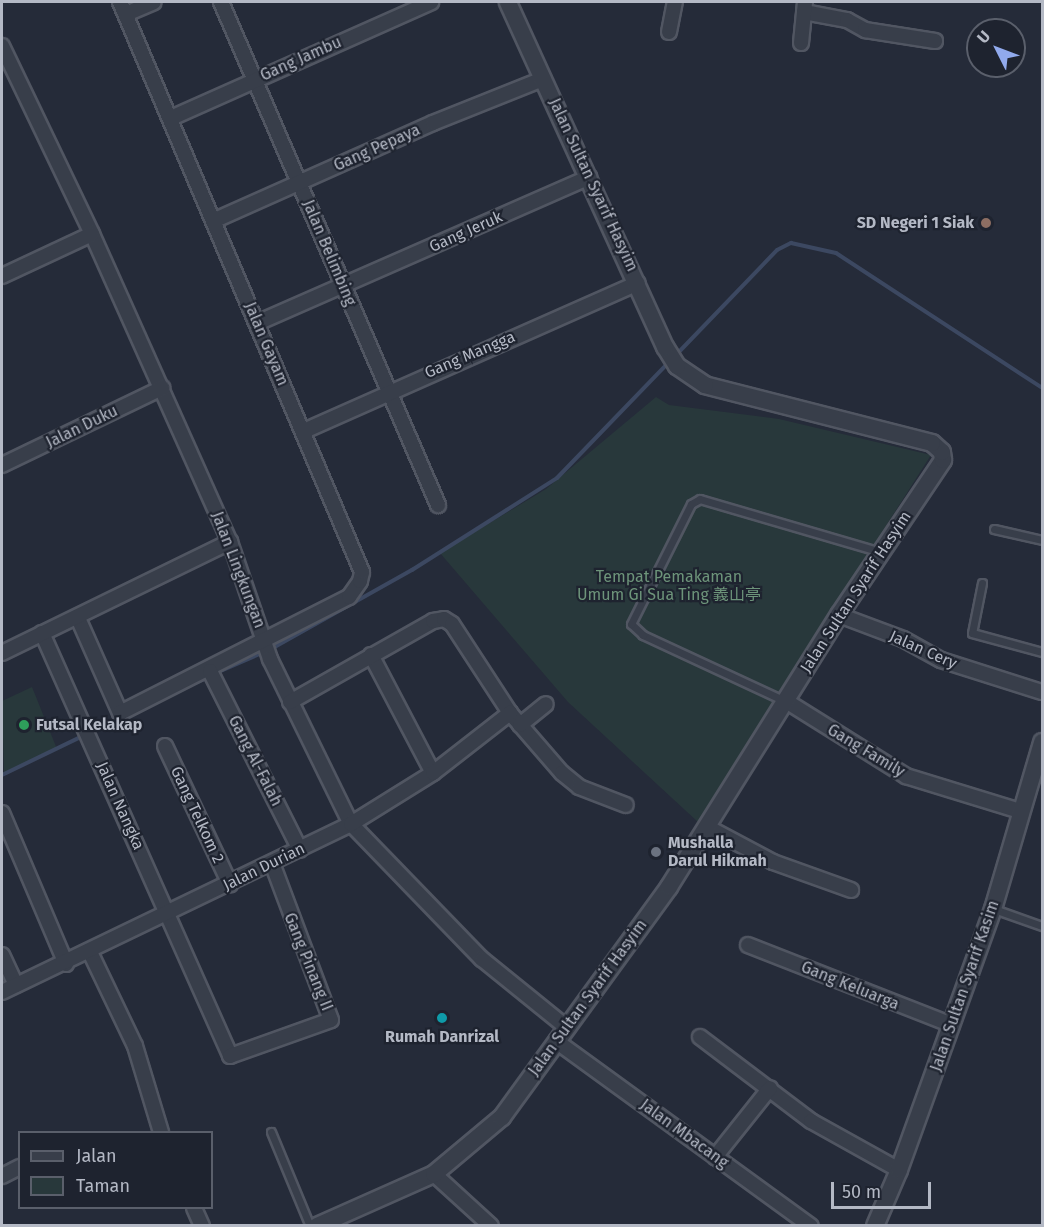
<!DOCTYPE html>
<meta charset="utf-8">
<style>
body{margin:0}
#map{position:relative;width:1044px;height:1227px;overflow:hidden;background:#252b39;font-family:"Fira Sans","Noto Sans SC",sans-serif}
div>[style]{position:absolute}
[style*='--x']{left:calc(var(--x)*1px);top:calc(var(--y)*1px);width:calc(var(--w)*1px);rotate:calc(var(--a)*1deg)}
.green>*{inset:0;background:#28383b}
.stream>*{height:4px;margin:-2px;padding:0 2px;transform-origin:2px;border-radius:2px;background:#3c4861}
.roads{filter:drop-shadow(2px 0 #515662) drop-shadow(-2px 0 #515662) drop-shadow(0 2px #515662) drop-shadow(0 -2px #515662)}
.service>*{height:7px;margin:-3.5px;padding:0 3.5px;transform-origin:3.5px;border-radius:3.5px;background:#383e4a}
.minor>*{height:14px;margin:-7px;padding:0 7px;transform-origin:7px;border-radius:7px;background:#383e4a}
.tertiary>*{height:16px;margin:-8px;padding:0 8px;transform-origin:8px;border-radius:8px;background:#383e4a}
.dots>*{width:16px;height:16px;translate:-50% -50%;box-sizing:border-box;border:3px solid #1e232f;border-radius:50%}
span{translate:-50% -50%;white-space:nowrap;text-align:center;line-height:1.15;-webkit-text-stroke:4.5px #1e232f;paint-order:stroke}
.street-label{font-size:16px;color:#b4b9c5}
.poi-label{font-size:16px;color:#b4b9c5;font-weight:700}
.right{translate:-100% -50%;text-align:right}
.left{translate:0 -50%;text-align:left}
.park-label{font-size:16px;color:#6d947a}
.frame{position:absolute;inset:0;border:3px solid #b4b9c5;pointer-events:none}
.legend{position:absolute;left:18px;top:1131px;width:195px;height:78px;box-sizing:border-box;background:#1e232f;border:2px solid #5a5f6b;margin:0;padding:8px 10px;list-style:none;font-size:18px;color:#b4b9c5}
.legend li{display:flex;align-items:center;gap:12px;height:30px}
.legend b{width:30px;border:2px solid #5a5f6b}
.north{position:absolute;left:966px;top:18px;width:60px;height:60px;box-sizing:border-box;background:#1e232f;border:2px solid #5a5f6b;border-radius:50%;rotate:312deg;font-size:16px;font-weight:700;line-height:24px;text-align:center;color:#b4b9c5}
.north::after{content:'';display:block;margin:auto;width:21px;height:27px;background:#91aaed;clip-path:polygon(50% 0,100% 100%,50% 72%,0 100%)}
.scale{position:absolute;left:831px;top:1182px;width:100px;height:27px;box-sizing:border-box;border:3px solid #b4b9c5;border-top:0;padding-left:8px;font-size:18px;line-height:21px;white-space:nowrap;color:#b4b9c5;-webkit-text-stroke:4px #1e232f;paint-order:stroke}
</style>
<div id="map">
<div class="green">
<div style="clip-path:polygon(656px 397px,669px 405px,779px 419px,931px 455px,698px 822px,568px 702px,440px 553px,546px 489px)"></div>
<div style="clip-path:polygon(32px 687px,57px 749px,4px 774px,2px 701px)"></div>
</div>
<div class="stream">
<div style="--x:675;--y:356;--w:147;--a:-46.1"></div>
<div style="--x:777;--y:250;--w:16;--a:-27"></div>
<div style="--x:791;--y:243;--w:46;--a:12.5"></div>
<div style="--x:836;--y:253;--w:246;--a:33.2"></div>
<div style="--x:271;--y:649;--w:162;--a:-29.3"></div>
<div style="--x:412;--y:570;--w:172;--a:-32.4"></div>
<div style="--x:557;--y:478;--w:160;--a:-46"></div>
<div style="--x:216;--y:673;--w:52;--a:-23.6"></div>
<div style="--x:183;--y:688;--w:28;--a:-23"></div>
<div style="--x:2;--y:775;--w:133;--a:-25.8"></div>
</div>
<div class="roads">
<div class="service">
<div style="--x:994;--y:529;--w:49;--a:12.9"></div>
<div style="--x:982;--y:583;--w:51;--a:101.3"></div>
<div style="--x:972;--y:633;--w:73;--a:15.2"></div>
<div style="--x:785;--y:701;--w:157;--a:-155.1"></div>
<div style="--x:643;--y:635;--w:16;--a:-137"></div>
<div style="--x:631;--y:624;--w:134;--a:-63.4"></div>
<div style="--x:691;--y:504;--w:10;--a:-29"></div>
<div style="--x:700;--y:499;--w:189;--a:16.3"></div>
<div style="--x:994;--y:909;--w:51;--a:19.5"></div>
<div style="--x:271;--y:1132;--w:102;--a:67.5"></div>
</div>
<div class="minor">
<div style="--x:221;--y:2;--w:548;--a:66.66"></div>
<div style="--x:804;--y:12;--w:44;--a:10.5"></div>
<div style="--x:847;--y:20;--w:21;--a:29"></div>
<div style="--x:865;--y:30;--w:71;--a:8.9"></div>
<div style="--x:126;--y:14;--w:30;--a:-23"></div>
<div style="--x:669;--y:32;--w:31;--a:-79"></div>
<div style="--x:801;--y:43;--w:41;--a:-84.4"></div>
<div style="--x:2;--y:46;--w:208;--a:64.4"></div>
<div style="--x:92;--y:234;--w:338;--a:65.9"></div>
<div style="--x:230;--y:542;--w:124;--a:71.1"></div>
<div style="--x:270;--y:659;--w:184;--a:63.9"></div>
<div style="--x:351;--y:824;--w:188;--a:45.9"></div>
<div style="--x:482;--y:959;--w:108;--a:39"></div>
<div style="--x:171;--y:118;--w:285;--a:-24"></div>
<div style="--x:213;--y:221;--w:241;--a:-24"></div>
<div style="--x:433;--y:123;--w:118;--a:-21.8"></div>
<div style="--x:2;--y:276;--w:99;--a:-25"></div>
<div style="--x:257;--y:323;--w:363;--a:-23.7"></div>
<div style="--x:304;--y:431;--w:365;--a:-23.9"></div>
<div style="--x:2;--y:465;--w:178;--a:-25.7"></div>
<div style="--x:839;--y:615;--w:68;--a:20.6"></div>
<div style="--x:903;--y:639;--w:43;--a:28.9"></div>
<div style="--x:941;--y:660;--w:106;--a:17.6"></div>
<div style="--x:78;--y:618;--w:104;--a:66.1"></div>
<div style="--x:120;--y:713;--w:257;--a:-26.9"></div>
<div style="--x:349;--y:597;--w:19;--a:-55"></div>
<div style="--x:360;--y:581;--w:9;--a:-77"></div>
<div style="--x:362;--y:572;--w:619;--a:-113"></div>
<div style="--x:42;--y:633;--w:463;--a:66"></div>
<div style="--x:230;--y:1056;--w:107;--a:-19.6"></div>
<div style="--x:331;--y:1020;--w:168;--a:-110.6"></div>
<div style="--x:2;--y:653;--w:254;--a:-26"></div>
<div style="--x:371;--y:655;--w:133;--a:62.3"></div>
<div style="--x:210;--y:671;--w:200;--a:63.3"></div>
<div style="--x:786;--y:701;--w:142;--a:32"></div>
<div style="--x:906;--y:776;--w:119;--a:17.1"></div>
<div style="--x:290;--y:702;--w:164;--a:-29.5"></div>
<div style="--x:433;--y:621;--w:11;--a:-10"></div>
<div style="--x:444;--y:619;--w:9;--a:32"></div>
<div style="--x:452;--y:624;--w:106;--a:56.9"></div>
<div style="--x:510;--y:713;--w:79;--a:49.1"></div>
<div style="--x:562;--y:773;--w:22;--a:39"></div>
<div style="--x:579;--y:787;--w:50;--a:21"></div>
<div style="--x:520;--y:725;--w:33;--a:-39"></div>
<div style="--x:165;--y:746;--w:153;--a:64.8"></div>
<div style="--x:2;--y:813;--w:164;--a:67"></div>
<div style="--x:707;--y:827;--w:75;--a:27.9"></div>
<div style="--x:773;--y:862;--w:83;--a:19.7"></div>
<div style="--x:748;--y:945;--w:219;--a:21.4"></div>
<div style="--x:90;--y:952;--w:104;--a:64.4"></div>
<div style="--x:135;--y:1046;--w:90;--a:73.2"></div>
<div style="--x:2;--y:955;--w:33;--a:65"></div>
<div style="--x:2;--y:992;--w:387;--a:-25.7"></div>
<div style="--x:351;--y:824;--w:97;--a:-31.9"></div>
<div style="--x:433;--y:773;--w:98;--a:-37.9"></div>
<div style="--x:700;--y:1037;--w:139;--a:37.1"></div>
<div style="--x:811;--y:1121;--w:101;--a:29.1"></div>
<div style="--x:556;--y:1041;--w:315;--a:36"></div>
<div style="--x:715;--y:1157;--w:88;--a:-51.4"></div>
<div style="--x:434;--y:1174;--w:77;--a:42.4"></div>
<div style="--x:2;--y:1176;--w:20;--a:-27"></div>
<div style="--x:194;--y:1208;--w:20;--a:66"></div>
</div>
<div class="tertiary">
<div style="--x:317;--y:1226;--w:128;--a:-24"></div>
<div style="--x:434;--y:1174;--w:89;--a:-40"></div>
<div style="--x:502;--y:1117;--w:284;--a:-54"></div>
<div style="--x:669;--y:887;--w:321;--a:-58"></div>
<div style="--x:839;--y:615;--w:187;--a:-56.1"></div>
<div style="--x:943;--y:460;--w:8;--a:-97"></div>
<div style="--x:942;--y:452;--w:13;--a:-138"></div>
<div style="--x:932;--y:443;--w:234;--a:-165.7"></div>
<div style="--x:705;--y:385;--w:34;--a:-146"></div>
<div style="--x:677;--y:366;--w:22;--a:-122"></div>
<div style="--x:665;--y:347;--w:379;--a:-114.5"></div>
<div style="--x:875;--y:1226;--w:61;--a:-66.8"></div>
<div style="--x:899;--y:1170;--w:277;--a:-70.2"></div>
<div style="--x:993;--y:909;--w:174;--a:-73.6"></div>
</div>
</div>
<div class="dots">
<div style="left:986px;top:223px;background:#8d6e63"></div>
<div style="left:24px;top:725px;background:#2e9e5b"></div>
<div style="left:656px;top:852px;background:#6b7280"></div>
<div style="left:442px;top:1018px;background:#0f9aa8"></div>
</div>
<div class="street-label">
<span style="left:301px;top:59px;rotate:-24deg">Gang Jambu</span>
<span style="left:377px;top:148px;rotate:-24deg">Gang Pepaya</span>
<span style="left:593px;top:185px;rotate:65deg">Jalan Sultan Syarif Hasyim</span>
<span style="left:466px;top:232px;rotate:-24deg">Gang Jeruk</span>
<span style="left:329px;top:253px;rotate:67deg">Jalan Belimbing</span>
<span style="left:266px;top:344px;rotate:67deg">Jalan Gayam</span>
<span style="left:470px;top:355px;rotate:-23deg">Gang Mangga</span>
<span style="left:82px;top:427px;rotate:-26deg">Jalan Duku</span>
<span style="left:238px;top:570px;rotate:69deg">Jalan Lingkungan</span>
<span style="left:856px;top:592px;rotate:-57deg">Jalan Sultan Syarif Hasyim</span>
<span style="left:923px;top:650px;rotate:24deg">Jalan Cery</span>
<span style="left:866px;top:751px;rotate:31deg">Gang Family</span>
<span style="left:255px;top:761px;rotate:63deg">Gang Al-Falah</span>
<span style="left:120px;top:806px;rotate:66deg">Jalan Nangka</span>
<span style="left:197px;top:815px;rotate:65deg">Gang Telkom 2</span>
<span style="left:264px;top:867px;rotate:-26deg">Jalan Durian</span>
<span style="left:308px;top:962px;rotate:68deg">Gang Pinang II</span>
<span style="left:850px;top:986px;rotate:22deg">Gang Keluarga</span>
<span style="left:965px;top:986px;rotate:-71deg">Jalan Sultan Syarif Kasim</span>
<span style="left:588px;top:998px;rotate:-54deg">Jalan Sultan Syarif Hasyim</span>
<span style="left:684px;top:1134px;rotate:36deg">Jalan Mbacang</span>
</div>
<div class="poi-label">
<span class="right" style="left:974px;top:223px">SD Negeri 1 Siak</span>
<span class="left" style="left:36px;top:725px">Futsal Kelakap</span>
<span class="left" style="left:668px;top:852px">Mushalla<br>Darul Hikmah</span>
<span style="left:442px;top:1037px">Rumah Danrizal</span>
</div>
<div class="park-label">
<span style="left:669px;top:586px">Tempat Pemakaman<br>Umum Gi Sua Ting 義山亭</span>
</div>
<div class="frame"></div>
<ul class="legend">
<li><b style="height:8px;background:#383e4a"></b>Jalan</li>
<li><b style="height:16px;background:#28383b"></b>Taman</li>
</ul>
<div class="north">U</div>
<div class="scale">50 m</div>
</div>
